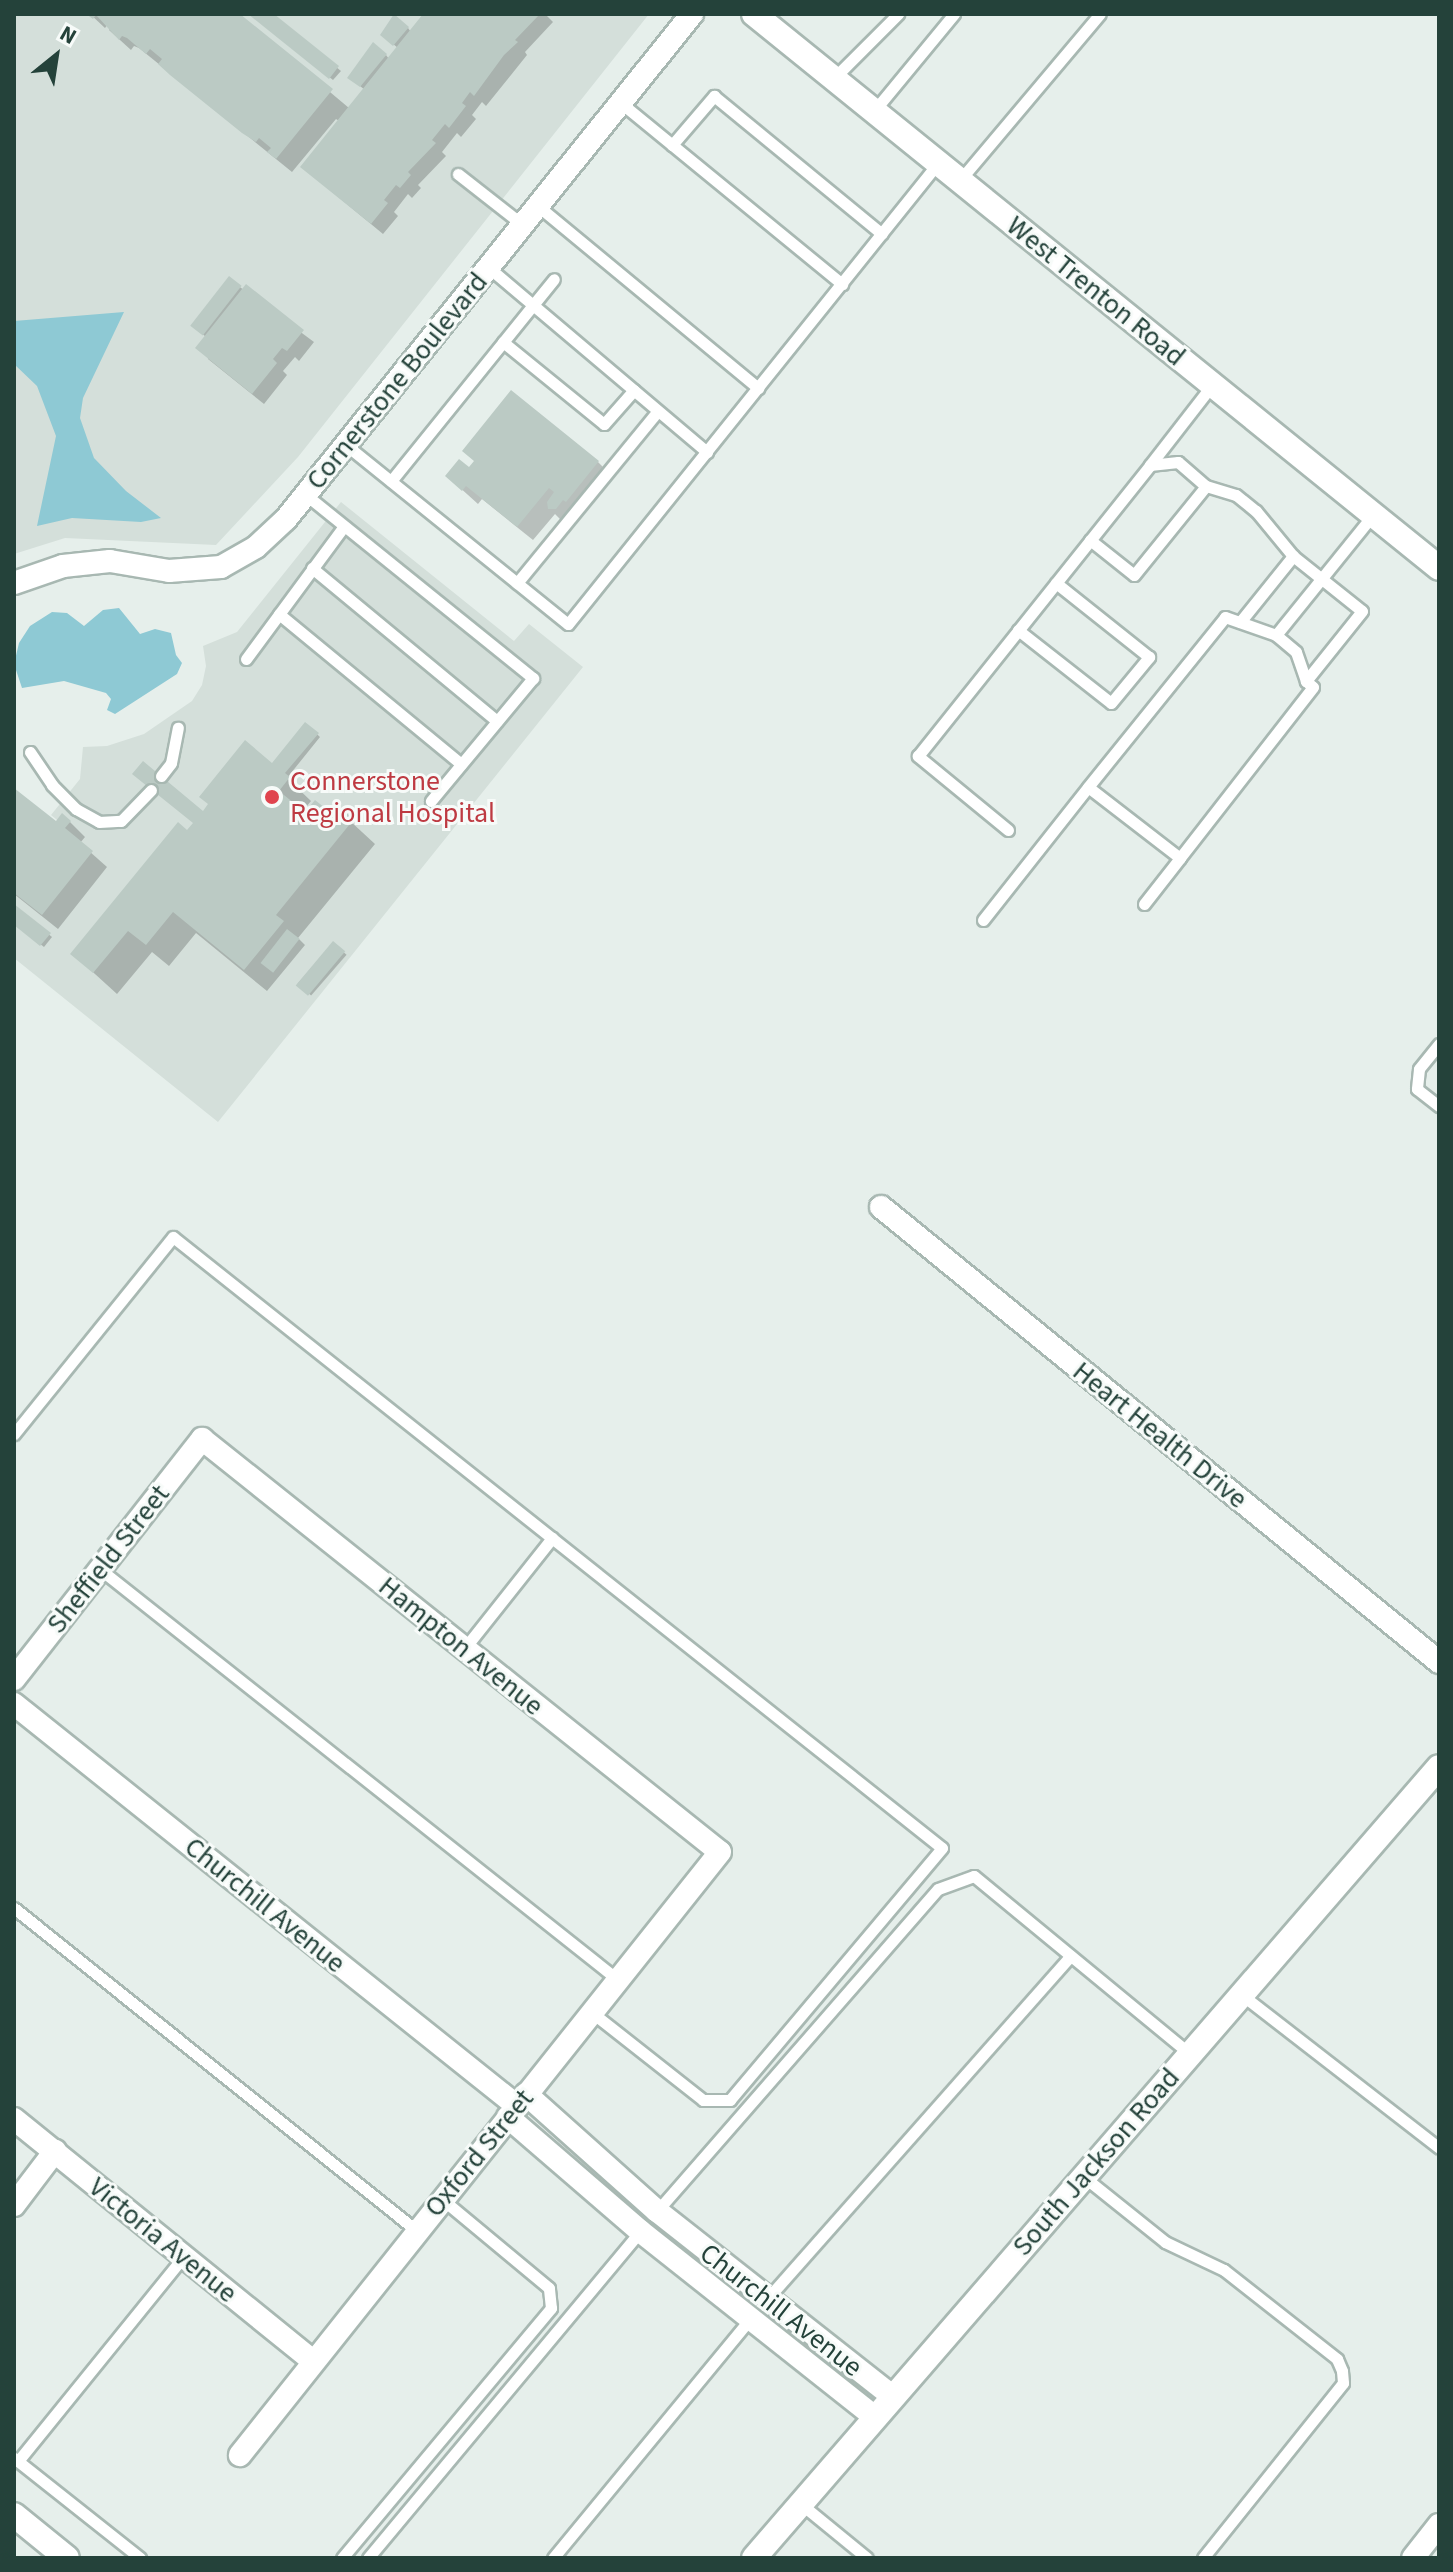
<!DOCTYPE html>
<style>
body{margin:0}
#map{position:relative;width:1453px;height:2572px;overflow:hidden;background:#e6efeb;font-family:"Source Sans 3",sans-serif}
div>[style]{position:absolute}
[style*='--x']{left:calc(var(--x)*1px);top:calc(var(--y)*1px);width:calc(var(--w)*1px);rotate:calc(var(--a)*1deg)}
.built>*{inset:0;background:#d4dfda}
.water>*{inset:0;background:#8ec9d4}
.shadow>*{inset:0;background:#0003;transform-origin:0 0}
.building>*{inset:0;background:#bbcac4;transform-origin:0 0}
.roads{filter:drop-shadow(2px 0 #a8b8b2) drop-shadow(-2px 0 #a8b8b2) drop-shadow(0 2px #a8b8b2) drop-shadow(0 -2px #a8b8b2)}
.service>*{height:11px;margin:-5.5px;padding:0 5.5px;transform-origin:5.5px;border-radius:5.5px;background:#fff}
.minor>*{height:22px;margin:-11px;padding:0 11px;transform-origin:11px;border-radius:11px;background:#fff}
.tertiary>*{height:24px;margin:-12px;padding:0 12px;transform-origin:12px;border-radius:12px;background:#fff}
.secondary>*{height:24px;margin:-12px;padding:0 12px;transform-origin:12px;border-radius:12px;background:#fff}
.dots>*{width:22px;height:22px;translate:-50% -50%;box-sizing:border-box;border:4px solid #f7fbf9;border-radius:50%}
span{translate:-50% -50%;white-space:nowrap;text-align:center;line-height:1.15;-webkit-text-stroke:6px #f7fbf9;paint-order:stroke}
.street-label{font-size:28px;color:#24423a}
.health-label{font-size:28px;color:#be3a42}
.left{translate:0 -50%;text-align:left}
.frame{position:absolute;inset:0;border:16px solid #24423a;pointer-events:none}
.north{position:absolute;left:16px;top:16px;width:80px;height:80px;-webkit-text-stroke:6px #f7fbf9;paint-order:stroke;rotate:30deg;font-size:22px;font-weight:700;line-height:32px;text-align:center;color:#24423a}
.north::after{content:'';display:block;margin:auto;width:28px;height:36px;background:#24423a;clip-path:polygon(50% 0,100% 100%,50% 72%,0 100%)}
</style>
<div id="map">
<div class="built">
<div style="clip-path:polygon(14px 14px,649px 14px,298px 457px,216px 545px,65px 538px,14px 554px)"></div>
<div style="clip-path:polygon(341px 502px,514px 641px,529px 624px,583px 667px,218px 1122px,14px 958px,14px 884px,62px 824px,51px 815px,80px 779px,83px 747px,107px 746px,144px 734px,192px 701px,202px 685px,206px 666px,203px 646px,237px 632px)"></div>
</div>
<div class="water">
<div style="clip-path:polygon(124px 312px,83px 398px,80px 418px,94px 458px,126px 491px,161px 518px,141px 522px,72px 518px,37px 526px,56px 436px,37px 386px,14px 364px,14px 321px)"></div>
<div style="clip-path:polygon(119px 608px,140px 634px,155px 629px,171px 633px,176px 655px,182px 663px,177px 674px,115px 714px,107px 710px,111px 699px,106px 693px,64px 681px,22px 688px,14px 664px,19px 643px,30px 626px,52px 612px,67px 613px,84px 626px,103px 610px)"></div>
</div>
<div class="shadow">
<div style="clip-path:polygon(90px 14px,237px 14px,349px 108px,365px 90px,350px 78px,386px 55px,389px 59px,398px 48px,382px 35px,408px 28px,411px 32px,425px 14px,545px 14px,553px 22px,525px 52px,527px 55px,486px 106px,482px 102px,472px 115px,476px 119px,461px 137px,457px 133px,442px 152px,446px 156px,418px 185px,421px 188px,412px 198px,408px 194px,394px 212px,398px 216px,383px 234px,302px 167px,339px 121px,336px 119px,292px 172px,139px 48px,134px 46px,131px 50px,109px 30px,111px 27px,108px 24px,105px 28px)"></div>
<div style="clip-path:polygon(251px 14px,271px 14px,341px 71px,333px 80px)"></div>
<div style="clip-path:polygon(229px 279px,314px 342px,299px 361px,295px 357px,283px 371px,287px 375px,264px 404px,208px 359px,206px 337px,192px 325px)"></div>
<div style="clip-path:polygon(598px 462px,613px 477px,582px 515px,580px 513px,565px 524px,555px 514px,533px 540px,482px 499px,478px 504px,447px 476px,470px 470px)"></div>
<div style="clip-path:polygon(306px 724px,320px 737px,287px 778px,311px 801px,302px 812px,330px 815px,336px 808px,375px 844px,298px 938px,305px 945px,267px 991px,196px 933px,169px 966px,152px 952px,117px 994px,73px 954px,203px 814px,272px 765px)"></div>
<div style="clip-path:polygon(14px 790px,56px 824px,70px 822px,85px 837px,80px 843px,107px 867px,58px 929px,14px 894px)"></div>
<div style="clip-path:polygon(14px 906px,52px 937px,44px 947px,14px 923px)"></div>
<div style="left:333px;top:943px;width:18px;height:54px;rotate:41deg"></div>
</div>
<div class="building">
<div style="clip-path:polygon(86px 14px,240px 14px,333px 89px,276px 159px,267px 152px,271px 148px,259px 138px,256px 142px,242px 133px,170px 75px,158px 64px,162px 59px,150px 49px,146px 54px,127px 38px,122px 36px,119px 40px,96px 15px,93px 19px)"></div>
<div style="clip-path:polygon(248px 14px,274px 14px,339px 66px,329px 79px)"></div>
<div style="clip-path:polygon(394px 14px,409px 27px,393px 46px,380px 35px)"></div>
<div style="clip-path:polygon(423px 14px,540px 14px,515px 40px,518px 42px,504px 55px,474px 96px,470px 92px,462px 103px,466px 106px,449px 128px,445px 124px,432px 140px,436px 143px,408px 172px,411px 175px,400px 188px,396px 185px,384px 200px,388px 203px,371px 224px,300px 167px)"></div>
<div style="clip-path:polygon(373px 42px,387px 54px,360px 87px,347px 78px)"></div>
<div style="left:229px;top:276px;width:16px;height:63px;rotate:38deg"></div>
<div style="clip-path:polygon(246px 284px,304px 330px,287px 351px,282px 348px,273px 359px,277px 363px,252px 394px,195px 348px)"></div>
<div style="clip-path:polygon(511px 390px,599px 461px,566px 502px,563px 500px,556px 509px,548px 509px,547px 502px,554px 492px,549px 488px,517px 527px,466px 486px,462px 491px,445px 476px,459px 459px,469px 467px,474px 461px,462px 451px)"></div>
<div style="clip-path:polygon(305px 722px,319px 733px,285px 773px,290px 777px,279px 791px,305px 812px,315px 800px,330px 812px,336px 805px,354px 819px,276px 915px,284px 921px,244px 970px,173px 912px,146px 945px,128px 931px,93px 973px,70px 954px,178px 822px,187px 830px,193px 823px,132px 774px,143px 761px,203px 811px,208px 804px,199px 797px,245px 740px,272px 763px)"></div>
<div style="clip-path:polygon(14px 788px,56px 821px,62px 813px,71px 821px,65px 828px,93px 851px,42px 915px,14px 893px)"></div>
<div style="clip-path:polygon(14px 904px,51px 933px,40px 946px,14px 925px)"></div>
<div style="left:287px;top:929px;width:16px;height:43px;rotate:38deg"></div>
<div style="left:333px;top:941px;width:16px;height:58px;rotate:40deg"></div>
</div>
<div class="roads">
<div class="service">
<div style="--x:834;--y:78;--w:91;--a:-45"></div>
<div style="--x:621;--y:103;--w:286;--a:39.3"></div>
<div style="--x:874;--y:111;--w:126;--a:-50.5"></div>
<div style="--x:672;--y:145;--w:65;--a:-49.4"></div>
<div style="--x:714;--y:96;--w:217;--a:39.4"></div>
<div style="--x:458;--y:174;--w:83;--a:38.1"></div>
<div style="--x:960;--y:180;--w:217;--a:-49.9"></div>
<div style="--x:538;--y:206;--w:286;--a:39.6"></div>
<div style="--x:488;--y:267;--w:59;--a:40.2"></div>
<div style="--x:533;--y:305;--w:33;--a:-51"></div>
<div style="--x:503;--y:342;--w:130;--a:39.1"></div>
<div style="--x:604;--y:424;--w:45;--a:-48.6"></div>
<div style="--x:346;--y:445;--w:285;--a:38.9"></div>
<div style="--x:568;--y:624;--w:591;--a:-51.25"></div>
<div style="--x:1150;--y:465;--w:101;--a:-52.2"></div>
<div style="--x:391;--y:481;--w:226;--a:-51.1"></div>
<div style="--x:533;--y:305;--w:228;--a:40.2"></div>
<div style="--x:306;--y:495;--w:292;--a:38.9"></div>
<div style="--x:533;--y:678;--w:160;--a:129.7"></div>
<div style="--x:1090;--y:540;--w:56;--a:38.5"></div>
<div style="--x:1134;--y:575;--w:114;--a:-51"></div>
<div style="--x:312;--y:568;--w:240;--a:39.6"></div>
<div style="--x:517;--y:583;--w:222;--a:-50.7"></div>
<div style="--x:279;--y:614;--w:236;--a:39.5"></div>
<div style="--x:1240;--y:622;--w:85;--a:-51.2"></div>
<div style="--x:1293;--y:556;--w:88;--a:38.6"></div>
<div style="--x:1362;--y:611;--w:90;--a:128.7"></div>
<div style="--x:1018;--y:630;--w:118;--a:38.1"></div>
<div style="--x:1111;--y:703;--w:60;--a:-50.4"></div>
<div style="--x:1149;--y:657;--w:119;--a:-141.5"></div>
<div style="--x:1276;--y:635;--w:26;--a:40"></div>
<div style="--x:1296;--y:652;--w:31;--a:71"></div>
<div style="--x:1306;--y:681;--w:9;--a:41"></div>
<div style="--x:1313;--y:687;--w:217;--a:127.9"></div>
<div style="--x:1180;--y:858;--w:116;--a:-142.3"></div>
<div style="--x:1088;--y:787;--w:218;--a:-51.1"></div>
<div style="--x:1225;--y:617;--w:54;--a:19.4"></div>
<div style="--x:1276;--y:635;--w:154;--a:-51.1"></div>
<div style="--x:246;--y:659;--w:165;--a:-53.6"></div>
<div style="--x:30;--y:752;--w:40;--a:56"></div>
<div style="--x:52;--y:785;--w:34;--a:45"></div>
<div style="--x:76;--y:809;--w:26;--a:29"></div>
<div style="--x:99;--y:822;--w:22;--a:-3"></div>
<div style="--x:121;--y:821;--w:43;--a:-45.9"></div>
<div style="--x:161;--y:776;--w:16;--a:-52"></div>
<div style="--x:171;--y:763;--w:36;--a:-79"></div>
<div style="--x:1008;--y:830;--w:117;--a:-140.6"></div>
<div style="--x:918;--y:756;--w:372;--a:-51.4"></div>
<div style="--x:1150;--y:465;--w:28;--a:-6"></div>
<div style="--x:1178;--y:462;--w:37;--a:41"></div>
<div style="--x:1206;--y:486;--w:31;--a:17"></div>
<div style="--x:1236;--y:495;--w:26;--a:39"></div>
<div style="--x:1256;--y:511;--w:58;--a:50.6"></div>
<div style="--x:1144;--y:904;--w:58;--a:-52"></div>
<div style="--x:983;--y:920;--w:169;--a:-51.7"></div>
<div style="--x:1439;--y:1044;--w:32;--a:129"></div>
<div style="--x:1419;--y:1069;--w:20;--a:96"></div>
<div style="--x:1417;--y:1089;--w:28;--a:38"></div>
<div style="--x:14;--y:1434;--w:253;--a:-51.1"></div>
<div style="--x:173;--y:1237;--w:982;--a:38.47"></div>
<div style="--x:942;--y:1848;--w:329;--a:130.1"></div>
<div style="--x:730;--y:2100;--w:27;--a:180"></div>
<div style="--x:703;--y:2100;--w:142;--a:-141.8"></div>
<div style="--x:101;--y:1570;--w:658;--a:38.4"></div>
<div style="--x:464;--y:1649;--w:142;--a:-51.6"></div>
<div style="--x:14;--y:1908;--w:516;--a:38.71"></div>
<div style="--x:1242;--y:1995;--w:249;--a:37.8"></div>
<div style="--x:1084;--y:2177;--w:104;--a:38.7"></div>
<div style="--x:1165;--y:2242;--w:65;--a:25.4"></div>
<div style="--x:1224;--y:2270;--w:144;--a:38.2"></div>
<div style="--x:1337;--y:2359;--w:13;--a:67"></div>
<div style="--x:1342;--y:2371;--w:12;--a:85"></div>
<div style="--x:1343;--y:2383;--w:224;--a:128.7"></div>
<div style="--x:657;--y:2211;--w:427;--a:-48.9"></div>
<div style="--x:938;--y:1889;--w:38;--a:-20"></div>
<div style="--x:974;--y:1876;--w:280;--a:39.5"></div>
<div style="--x:767;--y:2299;--w:458;--a:-48.5"></div>
<div style="--x:14;--y:2458;--w:161;--a:38.4"></div>
<div style="--x:18;--y:2461;--w:262;--a:-51"></div>
<div style="--x:801;--y:2504;--w:85;--a:39.3"></div>
<div style="--x:342;--y:2558;--w:326;--a:-50.1"></div>
<div style="--x:551;--y:2308;--w:20;--a:-96"></div>
<div style="--x:549;--y:2288;--w:138;--a:-140.3"></div>
<div style="--x:368;--y:2558;--w:425;--a:-50.2"></div>
<div style="--x:553;--y:2558;--w:311;--a:-50.5"></div>
</div>
<div class="minor">
<div style="--x:14;--y:583;--w:52;--a:-19.1"></div>
<div style="--x:63;--y:566;--w:47;--a:-6.1"></div>
<div style="--x:110;--y:561;--w:60;--a:9.6"></div>
<div style="--x:169;--y:571;--w:52;--a:-4.4"></div>
<div style="--x:221;--y:567;--w:40;--a:-29.7"></div>
<div style="--x:256;--y:547;--w:41;--a:-43"></div>
<div style="--x:286;--y:519;--w:648;--a:-51.2"></div>
<div style="--x:881;--y:1207;--w:720;--a:39.19"></div>
<div style="--x:14;--y:1679;--w:305;--a:-51.9"></div>
<div style="--x:202;--y:1439;--w:662;--a:38.57"></div>
<div style="--x:720;--y:1852;--w:771;--a:128.52"></div>
<div style="--x:14;--y:1704;--w:644;--a:38.63"></div>
<div style="--x:526;--y:2094;--w:176;--a:41.8"></div>
<div style="--x:657;--y:2211;--w:300;--a:38.2"></div>
<div style="--x:508;--y:2117;--w:174;--a:40.8"></div>
<div style="--x:640;--y:2231;--w:300;--a:38.4"></div>
<div style="--x:14;--y:2119;--w:385;--a:39"></div>
<div style="--x:14;--y:2205;--w:68;--a:-52.8"></div>
<div style="--x:1413;--y:2558;--w:42;--a:-51.8"></div>
</div>
<div class="tertiary">
<div style="--x:14;--y:2515;--w:68;--a:39.1"></div>
</div>
<div class="secondary">
<div style="--x:754;--y:14;--w:881;--a:38.96"></div>
<div style="--x:754;--y:2558;--w:1046;--a:-49.11"></div>
</div>
</div>
<div class="dots">
<div style="left:272px;top:797px;background:#e0444e"></div>
</div>
<div class="street-label">
<span style="left:1096px;top:291px;rotate:39deg">West Trenton Road</span>
<span style="left:397px;top:381px;rotate:-51deg">Cornerstone Boulevard</span>
<span style="left:1160px;top:1435px;rotate:39deg">Heart Health Drive</span>
<span style="left:108px;top:1559px;rotate:-52deg">Sheffield Street</span>
<span style="left:461px;top:1646px;rotate:39deg">Hampton Avenue</span>
<span style="left:265px;top:1905px;rotate:39deg">Churchill Avenue</span>
<span style="left:479px;top:2153px;rotate:-51deg">Oxford Street</span>
<span style="left:1096px;top:2162px;rotate:-49deg">South Jackson Road</span>
<span style="left:163px;top:2240px;rotate:39deg">Victoria Avenue</span>
<span style="left:781px;top:2310px;rotate:38deg">Churchill Avenue</span>
</div>
<div class="health-label">
<span class="left" style="left:290px;top:797px">Connerstone<br>Regional Hospital</span>
</div>
<div class="frame"></div>
<div class="north">N</div>
</div>
